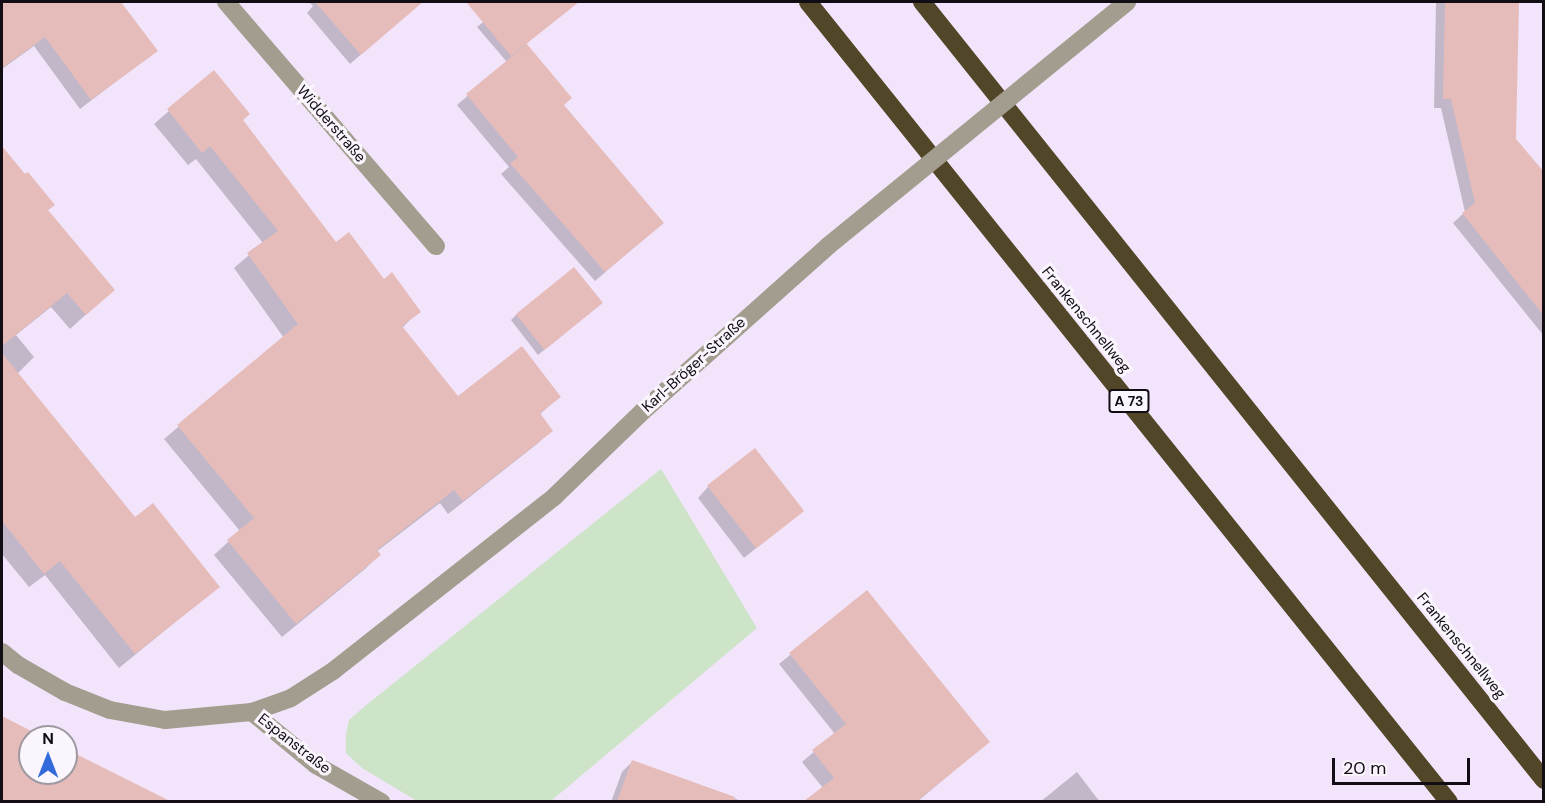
<!DOCTYPE html>
<meta charset="utf-8">
<style>
body{margin:0}
#map{position:relative;width:1545px;height:803px;overflow:hidden;background:#f2e5fb;font-family:"DM Sans",sans-serif}
div>[style]{position:absolute}
[style*='--x']{left:calc(var(--x)*1px);top:calc(var(--y)*1px);width:calc(var(--w)*1px);rotate:calc(var(--a)*1deg)}
.green>*{inset:0;background:#cde4c9}
.shadow>*{inset:0;background:#0003}
.building>*{inset:0;background:#e6bcba;transform-origin:0 0}
.minor>*{height:18px;margin:-9px;padding:0 9px;transform-origin:9px;border-radius:9px;background:#a29d8e}
.highway>*{height:18px;margin:-9px;padding:0 9px;transform-origin:9px;border-radius:9px;background:#514627}
.minor-bridge>*{height:18px;margin:-9px;padding:0 9px;transform-origin:9px;border-radius:9px;background:#a29d8e}
span{translate:-50% -50%;white-space:nowrap;text-align:center;line-height:1.15;-webkit-text-stroke:6px #fbf6fe;paint-order:stroke}
.shield-label span{padding:2px 4px;background:#fbf6fe;border:2px solid;border-radius:4px;-webkit-text-stroke-width:0}
.shield-label{font-size:14px;color:#120d14;font-weight:700}
.street-label{font-size:15px;color:#120d14}
.frame{position:absolute;inset:0;border:3px solid #120d14;pointer-events:none}
.north{position:absolute;left:18px;top:725px;width:60px;height:60px;box-sizing:border-box;background:#fbf6fe;border:2px solid #9e99a0;border-radius:50%;rotate:0deg;font-size:16px;font-weight:700;line-height:24px;text-align:center;color:#120d14}
.north::after{content:'';display:block;margin:auto;width:21px;height:27px;background:#336ad9;clip-path:polygon(50% 0,100% 100%,50% 72%,0 100%)}
.scale{position:absolute;left:1332px;top:758px;width:138px;height:27px;box-sizing:border-box;border:3px solid #120d14;border-top:0;padding-left:8px;font-size:18px;line-height:21px;white-space:nowrap;color:#120d14;-webkit-text-stroke:4px #fbf6fe;paint-order:stroke}
</style>
<div id="map">
<div class="green">
<div style="clip-path:polygon(661px 469px,757px 628px,551px 801px,417px 801px,362px 768px,346px 753px,346px 734px,349px 720px,365px 706px)"></div>
</div>
<div class="shadow">
<div style="clip-path:polygon(2px 2px,120px 2px,156px 51px,80px 109px,34px 46px,2px 69px)"></div>
<div style="clip-path:polygon(309px 2px,421px 2px,350px 64px,307px 13px,313px 6px)"></div>
<div style="clip-path:polygon(507px 2px,537px 34px,526px 44px,570px 98px,563px 105px,662px 223px,595px 281px,501px 174px,509px 167px,457px 105px,507px 62px,477px 27px)"></div>
<div style="clip-path:polygon(1436px 2px,1517px 2px,1515px 139px,1544px 175px,1544px 336px,1453px 223px,1465px 212px,1441px 108px,1434px 108px)"></div>
<div style="clip-path:polygon(214px 72px,241px 120px,336px 244px,419px 311px,402px 328px,457px 398px,559px 397px,539px 415px,551px 431px,537px 444px,448px 514px,440px 503px,376px 552px,379px 555px,365px 569px,282px 637px,214px 555px,240px 531px,164px 439px,284px 338px,234px 268px,263px 243px,196px 159px,188px 165px,154px 124px)"></div>
<div style="clip-path:polygon(28px 174px,53px 205px,47px 211px,113px 290px,70px 329px,51px 307px,16px 335px,34px 357px,17px 374px,135px 519px,218px 587px,119px 668px,45px 575px,29px 587px,2px 554px,2px 196px)"></div>
<div style="clip-path:polygon(596px 308px,538px 355px,511px 320px,516px 315px)"></div>
<div style="clip-path:polygon(708px 487px,802px 511px,744px 558px,698px 498px)"></div>
<div style="clip-path:polygon(867px 592px,988px 742px,917px 802px,806px 802px,823px 788px,802px 762px,835px 734px,779px 664px)"></div>
<div style="clip-path:polygon(2px 718px,39px 737px,30px 737px,30px 773px,66px 773px,66px 750px,134px 785px,126px 802px,2px 802px)"></div>
<div style="clip-path:polygon(633px 761px,744px 802px,611px 802px,622px 772px)"></div>
<div style="clip-path:polygon(1077px 772px,1100px 802px,1040px 802px)"></div>
</div>
<div class="building">
<div style="clip-path:polygon(2px 2px,121px 2px,158px 51px,91px 100px,45px 37px,2px 68px)"></div>
<div style="clip-path:polygon(315px 2px,423px 2px,361px 55px)"></div>
<div style="clip-path:polygon(466px 2px,579px 2px,511px 56px)"></div>
<div style="clip-path:polygon(1445px 2px,1519px 2px,1516px 139px,1544px 172px,1544px 316px,1462px 213px,1475px 203px,1451px 99px,1443px 99px)"></div>
<div style="clip-path:polygon(527px 44px,572px 98px,564px 105px,664px 223px,605px 272px,510px 163px,518px 157px,466px 94px)"></div>
<div style="clip-path:polygon(214px 70px,250px 114px,243px 120px,336px 242px,349px 232px,384px 279px,392px 272px,421px 312px,402px 326px,458px 396px,522px 346px,561px 397px,540px 413px,553px 431px,463px 501px,454px 490px,377px 550px,381px 555px,296px 624px,227px 540px,254px 518px,177px 425px,298px 324px,247px 253px,278px 231px,210px 146px,202px 153px,167px 109px)"></div>
<div style="clip-path:polygon(2px 146px,25px 174px,28px 172px,55px 205px,48px 210px,115px 290px,86px 315px,67px 293px,2px 346px)"></div>
<div style="left:574px;top:267px;width:46px;height:75px;rotate:51deg"></div>
<div style="clip-path:polygon(2px 353px,135px 517px,153px 503px,220px 587px,135px 654px,60px 561px,44px 574px,2px 521px)"></div>
<div style="left:755px;top:448px;width:80px;height:61px;rotate:52deg"></div>
<div style="clip-path:polygon(867px 590px,990px 742px,917px 801px,804px 801px,834px 778px,812px 750px,846px 724px,789px 653px)"></div>
<div style="clip-path:polygon(2px 716px,43px 737px,30px 737px,30px 773px,66px 773px,66px 749px,170px 801px,2px 801px)"></div>
<div style="clip-path:polygon(632px 760px,735px 797px,734px 801px,617px 801px)"></div>
</div>
<div class="minor">
<div style="--x:226;--y:2;--w:322;--a:49.3"></div>
<div style="--x:2;--y:652;--w:21;--a:39"></div>
<div style="--x:18;--y:665;--w:54;--a:29.9"></div>
<div style="--x:65;--y:692;--w:48;--a:21.8"></div>
<div style="--x:110;--y:710;--w:56;--a:10.3"></div>
<div style="--x:165;--y:720;--w:87;--a:-5.3"></div>
<div style="--x:252;--y:712;--w:41;--a:-19.7"></div>
<div style="--x:291;--y:698;--w:50;--a:-32.7"></div>
<div style="--x:333;--y:671;--w:283;--a:-38.2"></div>
<div style="--x:555;--y:496;--w:122;--a:-44"></div>
<div style="--x:643;--y:411;--w:248;--a:-41.7"></div>
<div style="--x:252;--y:712;--w:83;--a:39.6"></div>
<div style="--x:316;--y:765;--w:75;--a:29.6"></div>
</div>
<div class="highway">
<div style="--x:808;--y:2;--w:1025;--a:51.3"></div>
<div style="--x:922;--y:2;--w:996;--a:51.36"></div>
</div>
<div class="minor-bridge">
<div style="--x:828;--y:246;--w:386;--a:-39.2"></div>
</div>
<div class="shield-label">
<span style="left:1129px;top:401px">A 73</span>
</div>
<div class="street-label">
<span style="left:331px;top:124px;rotate:49deg">Widderstraße</span>
<span style="left:1086px;top:320px;rotate:51deg">Frankenschnellweg</span>
<span style="left:694px;top:365px;rotate:-42deg">Karl-Bröger-Straße</span>
<span style="left:1461px;top:646px;rotate:51deg">Frankenschnellweg</span>
<span style="left:294px;top:744px;rotate:38deg">Espanstraße</span>
</div>
<div class="frame"></div>
<div class="north">N</div>
<div class="scale">20 m</div>
</div>
